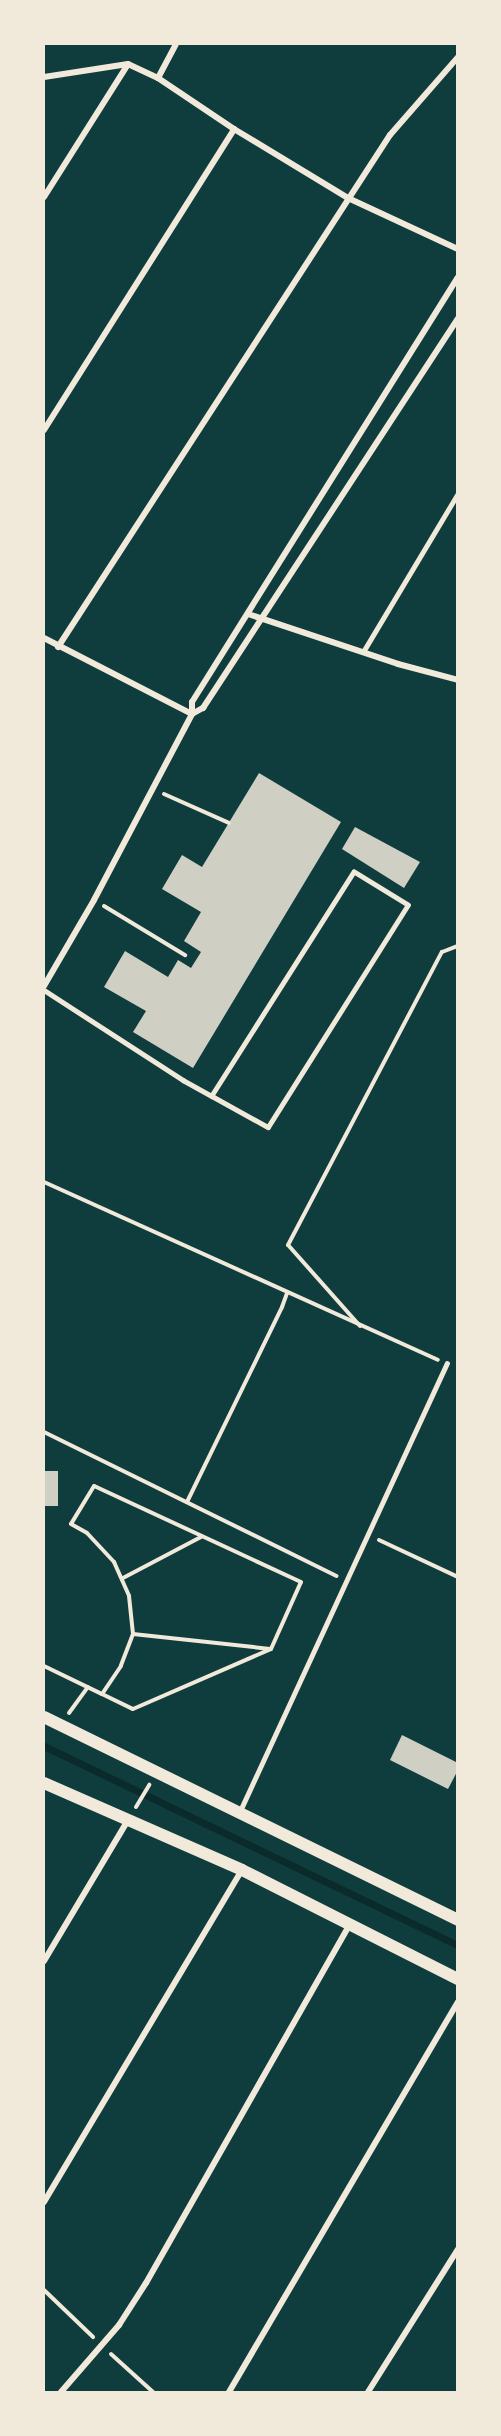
<!DOCTYPE html>
<style>
body{margin:0}
#map{position:relative;width:501px;height:2436px;overflow:hidden;background:#0f3d3e;font-family:Roboto,sans-serif}
div>[style]{position:absolute}
[style*='--x']{left:calc(var(--x)*1px);top:calc(var(--y)*1px);width:calc(var(--w)*1px);rotate:calc(var(--a)*1deg)}
.stream>*{height:7px;margin:-3.5px;padding:0 3.5px;transform-origin:3.5px;border-radius:3.5px;background:#0a2a2b}
.building>*{inset:0;background:#cfcfc3;transform-origin:0 0}
.path>*{height:4px;margin:-2px;padding:0 2px;transform-origin:2px;border-radius:2px;background:#f1e9da}
.service>*{height:4.5px;margin:-2.25px;padding:0 2.25px;transform-origin:2.25px;border-radius:2.25px;background:#f1e9da}
.minor>*{height:6px;margin:-3px;padding:0 3px;transform-origin:3px;border-radius:3px;background:#f1e9da}
.secondary>*{height:12px;margin:-6px;padding:0 6px;transform-origin:6px;border-radius:6px;background:#f1e9da}
span{translate:-50% -50%;white-space:nowrap;text-align:center;line-height:1.15;-webkit-text-stroke:5px #f1e9da;paint-order:stroke}
.frame{position:absolute;inset:0;border:45px solid #f1e9da;pointer-events:none}
</style>
<div id="map">
<div class="stream">
<div style="--x:44;--y:1746;--w:459;--a:25.7"></div>
</div>
<div class="building">
<div style="clip-path:polygon(259px 773px,341px 822px,193px 1068px,133px 1032px,146px 1011px,104px 987px,125px 951px,168px 977px,178px 960px,191px 968px,201px 952px,184px 941px,201px 912px,162px 889px,182px 855px,202px 867px)"></div>
<div style="clip-path:polygon(355px 827px,420px 862px,404px 888px,342px 849px)"></div>
<div style="left:44px;top:1471px;width:14px;height:35px"></div>
<div style="clip-path:polygon(402px 1735px,458px 1763px,458px 1770px,448px 1789px,390px 1760px)"></div>
</div>
<div class="path">
<div style="--x:164;--y:794;--w:71;--a:24"></div>
<div style="--x:104;--y:906;--w:95;--a:31.2"></div>
<div style="--x:44;--y:1182;--w:432;--a:24.3"></div>
<div style="--x:360;--y:1326;--w:108;--a:-131.6"></div>
<div style="--x:288;--y:1245;--w:331;--a:-62.3"></div>
<div style="--x:442;--y:952;--w:17;--a:-21"></div>
<div style="--x:44;--y:1432;--w:326;--a:26.2"></div>
<div style="--x:187;--y:1502;--w:217;--a:-64"></div>
<div style="--x:282;--y:1307;--w:15;--a:-70"></div>
<div style="--x:379;--y:1540;--w:87;--a:25.1"></div>
<div style="--x:123;--y:1578;--w:88;--a:-27.7"></div>
<div style="--x:133;--y:1634;--w:138;--a:6.2"></div>
<div style="--x:44;--y:1666;--w:64;--a:25.8"></div>
<div style="--x:102;--y:1694;--w:34;--a:26"></div>
<div style="--x:133;--y:1709;--w:150;--a:-23.5"></div>
<div style="--x:271;--y:1649;--w:73;--a:-65.9"></div>
<div style="--x:301;--y:1582;--w:228;--a:-155.1"></div>
<div style="--x:94;--y:1486;--w:44;--a:121.2"></div>
<div style="--x:71;--y:1524;--w:18;--a:29"></div>
<div style="--x:87;--y:1533;--w:40;--a:47"></div>
<div style="--x:114;--y:1562;--w:37;--a:66"></div>
<div style="--x:129;--y:1596;--w:38;--a:84"></div>
<div style="--x:133;--y:1634;--w:34;--a:111"></div>
<div style="--x:121;--y:1666;--w:34;--a:124"></div>
<div style="--x:69;--y:1713;--w:32;--a:-54"></div>
<div style="--x:136;--y:1807;--w:26;--a:-59"></div>
<div style="--x:44;--y:2290;--w:68;--a:43.8"></div>
<div style="--x:111;--y:2354;--w:57;--a:42.1"></div>
</div>
<div class="service">
<div style="--x:363;--y:652;--w:185;--a:-59.1"></div>
<div style="--x:44;--y:990;--w:166;--a:32.9"></div>
<div style="--x:183;--y:1080;--w:33;--a:29"></div>
<div style="--x:212;--y:1096;--w:64;--a:29"></div>
<div style="--x:268;--y:1127;--w:262;--a:-57.8"></div>
<div style="--x:408;--y:905;--w:63;--a:-148.6"></div>
<div style="--x:354;--y:872;--w:265;--a:122.4"></div>
<div style="--x:240;--y:1811;--w:493;--a:-65.2"></div>
</div>
<div class="minor">
<div style="--x:44;--y:77;--w:85;--a:-8.8"></div>
<div style="--x:128;--y:64;--w:33;--a:25"></div>
<div style="--x:158;--y:78;--w:92;--a:33.9"></div>
<div style="--x:234;--y:129;--w:133;--a:31.2"></div>
<div style="--x:348;--y:198;--w:121;--a:24.9"></div>
<div style="--x:158;--y:78;--w:38;--a:-62"></div>
<div style="--x:44;--y:197;--w:157;--a:-57.7"></div>
<div style="--x:44;--y:430;--w:356;--a:-57.7"></div>
<div style="--x:248;--y:614;--w:158;--a:18.4"></div>
<div style="--x:398;--y:664;--w:62;--a:14.9"></div>
<div style="--x:44;--y:638;--w:166;--a:27.2"></div>
<div style="--x:58;--y:647;--w:610;--a:-57.04"></div>
<div style="--x:390;--y:135;--w:103;--a:-48.9"></div>
<div style="--x:192;--y:714;--w:13;--a:-29"></div>
<div style="--x:203;--y:708;--w:466;--a:-56.8"></div>
<div style="--x:44;--y:986;--w:99;--a:-59.8"></div>
<div style="--x:94;--y:900;--w:210;--a:-62.2"></div>
<div style="--x:192;--y:714;--w:12;--a:-90"></div>
<div style="--x:192;--y:702;--w:501;--a:-57.96"></div>
<div style="--x:44;--y:1961;--w:164;--a:-59.2"></div>
<div style="--x:44;--y:2202;--w:387;--a:-59.2"></div>
<div style="--x:61;--y:2392;--w:89;--a:-49.1"></div>
<div style="--x:119;--y:2325;--w:50;--a:-57.3"></div>
<div style="--x:146;--y:2283;--w:413;--a:-60.4"></div>
<div style="--x:229;--y:2392;--w:452;--a:-59.6"></div>
<div style="--x:368;--y:2392;--w:169;--a:-57.8"></div>
</div>
<div class="secondary">
<div style="--x:44;--y:1717;--w:461;--a:26.1"></div>
<div style="--x:44;--y:1783;--w:216;--a:23.7"></div>
<div style="--x:242;--y:1870;--w:242;--a:26.8"></div>
</div>
<div class="frame"></div>
</div>
